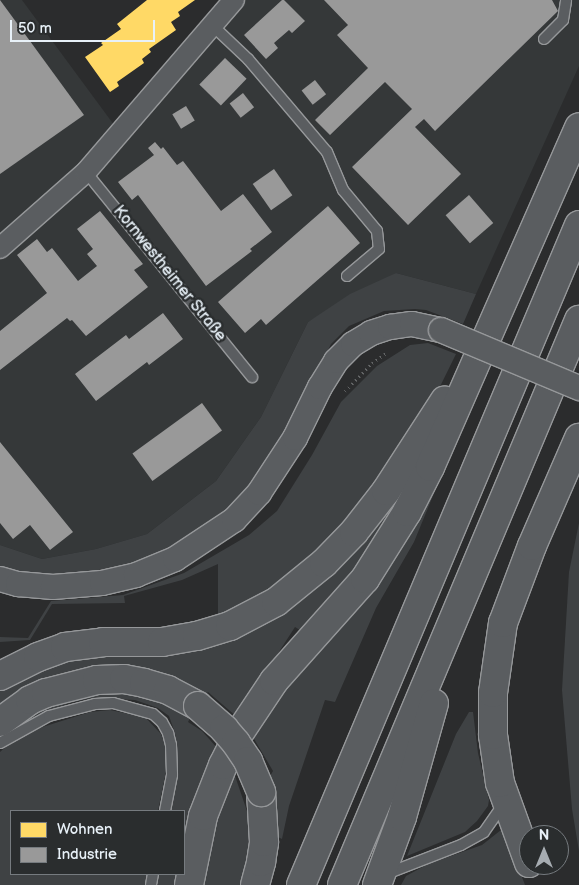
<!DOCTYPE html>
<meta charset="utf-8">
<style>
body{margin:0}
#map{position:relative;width:579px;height:885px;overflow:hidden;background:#2b2c2d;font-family:"Balsamiq Sans",sans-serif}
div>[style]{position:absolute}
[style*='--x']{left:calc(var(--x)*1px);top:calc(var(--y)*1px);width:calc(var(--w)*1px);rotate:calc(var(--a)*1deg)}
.built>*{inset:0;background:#353839}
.green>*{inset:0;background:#3f4244;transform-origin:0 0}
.homes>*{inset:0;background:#ffd966}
.industry>*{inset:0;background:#999;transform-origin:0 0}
.path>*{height:3px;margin-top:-1.5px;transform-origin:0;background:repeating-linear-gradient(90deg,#636566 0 1px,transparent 0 5px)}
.roads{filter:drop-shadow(1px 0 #96989a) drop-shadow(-1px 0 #96989a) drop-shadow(0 1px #96989a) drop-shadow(0 -1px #96989a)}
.service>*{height:10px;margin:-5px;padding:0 5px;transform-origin:5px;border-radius:5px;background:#5a5d60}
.minor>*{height:20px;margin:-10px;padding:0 10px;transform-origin:10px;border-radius:10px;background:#5a5d60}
.tertiary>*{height:24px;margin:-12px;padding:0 12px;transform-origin:12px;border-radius:12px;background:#5a5d60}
.motorway>*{height:28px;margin:-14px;padding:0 14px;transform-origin:14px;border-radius:14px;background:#5a5d60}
.bridges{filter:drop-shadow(1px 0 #96989a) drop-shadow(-1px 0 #96989a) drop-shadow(0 1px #96989a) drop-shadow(0 -1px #96989a)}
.tertiary-bridge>*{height:24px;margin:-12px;padding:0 12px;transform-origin:12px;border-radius:12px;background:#5a5d60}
.motorway-bridge>*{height:28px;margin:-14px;padding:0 14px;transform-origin:14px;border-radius:14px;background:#5a5d60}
span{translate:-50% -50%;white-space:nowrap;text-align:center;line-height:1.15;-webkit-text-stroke:5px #2a2d2e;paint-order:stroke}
.street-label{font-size:16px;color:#e8f1f8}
.legend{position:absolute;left:10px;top:810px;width:175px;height:65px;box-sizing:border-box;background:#2a2d2e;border:1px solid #767b7f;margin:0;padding:6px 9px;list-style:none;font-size:15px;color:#e8f1f8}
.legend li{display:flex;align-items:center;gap:10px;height:25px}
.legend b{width:25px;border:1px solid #767b7f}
.north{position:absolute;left:519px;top:825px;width:50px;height:50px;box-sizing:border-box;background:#2a2d2e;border:1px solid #767b7f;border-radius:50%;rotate:0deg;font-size:14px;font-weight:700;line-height:20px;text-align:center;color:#e8f1f8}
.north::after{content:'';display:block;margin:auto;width:18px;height:22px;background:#a6acb1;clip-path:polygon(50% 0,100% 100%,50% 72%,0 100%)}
.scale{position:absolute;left:10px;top:20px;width:145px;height:22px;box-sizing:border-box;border:2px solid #e8f1f8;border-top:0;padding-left:6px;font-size:15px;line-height:18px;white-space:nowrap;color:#e8f1f8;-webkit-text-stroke:4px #2a2d2e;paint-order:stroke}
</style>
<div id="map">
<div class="built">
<div style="clip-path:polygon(0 0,22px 0,120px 133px,234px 0,579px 0,579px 66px,476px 294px,396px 273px,308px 322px,261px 417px,216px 481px,147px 534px,96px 549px,42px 559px,0 545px)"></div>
</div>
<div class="green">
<div style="clip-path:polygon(396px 273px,476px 294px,463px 324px,426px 310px,415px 309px,384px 311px,349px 326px,331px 344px,278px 451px,254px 483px,227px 512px,183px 543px,133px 564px,64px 576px,28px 573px,0 567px,0 545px,42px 559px,96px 549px,147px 534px,216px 481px,261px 417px,308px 322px,350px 294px)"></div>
<div style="clip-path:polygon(428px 343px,456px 354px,428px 411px,352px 515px,310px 560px,264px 594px,218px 617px,218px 564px,182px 580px,124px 596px,125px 603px,52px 604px,30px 640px,0 642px,0 637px,28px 638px,51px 601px,123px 595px,184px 573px,249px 535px,277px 511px,312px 455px,341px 402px,377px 366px,410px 345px)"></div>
<div style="clip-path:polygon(411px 472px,383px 536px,303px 632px,295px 627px,237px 717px,208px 692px,205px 695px,173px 679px,20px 693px,0 705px,0 690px,48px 666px,73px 659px,170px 653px,215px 643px)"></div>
<div style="clip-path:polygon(434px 484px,437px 486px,414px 542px,376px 608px,335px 702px,325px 700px,289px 806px,282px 839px,278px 837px,275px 794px,269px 778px,273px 771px,253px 737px,267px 708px)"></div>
<div style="clip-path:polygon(579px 523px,579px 851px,572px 809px,562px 690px,569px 572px)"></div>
<div style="clip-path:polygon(113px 692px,153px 697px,176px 708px,190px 718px,188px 722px,202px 731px,219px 750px,184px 863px,184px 811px,169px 811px,178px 763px,175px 733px,169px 716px,158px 708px,135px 700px,92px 698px,70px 703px,33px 716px,17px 727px,6px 728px,48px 705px,89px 694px)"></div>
<div style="clip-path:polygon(110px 710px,145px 717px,161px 734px,167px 749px,168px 762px,158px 811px,11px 811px,11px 874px,147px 874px,146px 885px,0 885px,0 752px,10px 743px,30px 731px,90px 712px)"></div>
<div style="clip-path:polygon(469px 712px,473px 712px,478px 753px,489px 800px,488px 806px,477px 821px,465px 832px,407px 856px,456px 734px)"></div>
<div style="clip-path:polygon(233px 770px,248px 814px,249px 812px,251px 846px,242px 885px,199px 885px,204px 856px)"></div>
<div style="clip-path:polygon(501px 830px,506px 835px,525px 885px,401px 885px,406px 876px,428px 864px,482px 845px)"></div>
<div style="left:158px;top:874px;width:24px;height:11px"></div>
</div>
<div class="homes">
<div style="clip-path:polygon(147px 0,195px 0,178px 12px,180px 16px,171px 22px,176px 30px,149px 49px,151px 52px,142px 59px,144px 63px,117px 82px,119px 86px,110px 92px,85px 57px,103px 45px,101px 43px,121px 29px,117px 24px)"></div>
</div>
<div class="industry">
<div style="clip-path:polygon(0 0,84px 115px,0 174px)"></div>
<div style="clip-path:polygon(282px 0,284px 0,305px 21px,292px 33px,289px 30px,274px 43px,278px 48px,266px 59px,244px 35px)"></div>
<div style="clip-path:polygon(324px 0,552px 0,558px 11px,435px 131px,424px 119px,415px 127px,461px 174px,408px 225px,352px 167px,412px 109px,385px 82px,330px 135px,315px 120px,368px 68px,337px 35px,348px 25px)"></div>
<div style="left:225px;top:58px;width:30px;height:37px;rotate:44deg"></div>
<div style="left:315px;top:80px;width:18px;height:17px;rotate:52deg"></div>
<div style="left:243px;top:93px;width:18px;height:17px;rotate:52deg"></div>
<div style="left:186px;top:106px;width:17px;height:16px;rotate:59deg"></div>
<div style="clip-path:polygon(155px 142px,161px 149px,163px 147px,177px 165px,183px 161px,221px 211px,243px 194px,272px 232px,250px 249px,252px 251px,206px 286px,138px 195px,132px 200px,118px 182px,154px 155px,148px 148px)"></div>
<div style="left:274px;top:169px;width:32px;height:26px;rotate:55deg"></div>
<div style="left:469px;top:195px;width:37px;height:31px;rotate:49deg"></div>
<div style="clip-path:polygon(328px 206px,360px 243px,266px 325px,261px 319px,245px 333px,218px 302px)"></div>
<div style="clip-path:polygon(100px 211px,143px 264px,134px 270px,148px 287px,86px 336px,72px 320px,70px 321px,67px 318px,0 370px,0 331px,47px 293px,17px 255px,37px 239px,47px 252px,52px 248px,78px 281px,97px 266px,87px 254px,93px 249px,77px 229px)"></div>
<div style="clip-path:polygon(163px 313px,183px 339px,149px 365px,147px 362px,96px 401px,75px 374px,126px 335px,129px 339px)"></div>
<div style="left:202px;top:403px;width:34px;height:86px;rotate:54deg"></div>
<div style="clip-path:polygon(0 442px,73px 532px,50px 550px,30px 525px,13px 539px,0 523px)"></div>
</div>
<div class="path">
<div style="--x:345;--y:391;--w:39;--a:-46"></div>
<div style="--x:372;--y:363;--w:19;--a:-35"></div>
</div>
<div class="roads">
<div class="service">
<div style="--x:212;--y:25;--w:50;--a:43.4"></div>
<div style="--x:248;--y:59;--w:122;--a:49.7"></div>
<div style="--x:327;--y:152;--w:41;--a:67.2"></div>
<div style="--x:343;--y:190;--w:53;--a:50.3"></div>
<div style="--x:377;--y:231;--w:18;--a:84"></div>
<div style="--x:379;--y:249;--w:42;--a:139.8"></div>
<div style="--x:544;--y:39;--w:27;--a:-45"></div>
<div style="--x:563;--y:20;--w:20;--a:-81"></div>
<div style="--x:86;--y:172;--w:264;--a:51"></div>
<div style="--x:0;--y:743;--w:56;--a:-28.9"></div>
<div style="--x:49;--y:716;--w:48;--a:-14.6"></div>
<div style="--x:95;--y:704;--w:18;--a:-3"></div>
<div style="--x:113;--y:703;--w:41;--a:15.4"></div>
<div style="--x:153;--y:714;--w:12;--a:42"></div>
<div style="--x:162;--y:722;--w:13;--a:61"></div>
<div style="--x:168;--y:733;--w:12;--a:76"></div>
<div style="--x:171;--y:745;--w:30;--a:88"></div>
<div style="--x:172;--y:775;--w:37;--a:101"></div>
<div style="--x:386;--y:874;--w:80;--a:-21.1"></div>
<div style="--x:461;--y:845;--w:26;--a:-29"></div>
<div style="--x:484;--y:832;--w:33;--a:-55"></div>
<div style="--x:151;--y:885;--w:11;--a:-80"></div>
</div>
<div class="minor">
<div style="--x:0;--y:248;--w:115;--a:-41.5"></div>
<div style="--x:86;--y:172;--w:227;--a:-49.3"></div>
</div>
<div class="tertiary">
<div style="--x:0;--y:579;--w:19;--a:16"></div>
<div style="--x:18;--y:584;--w:35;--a:5"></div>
<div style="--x:53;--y:587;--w:49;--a:-4.7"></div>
<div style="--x:102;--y:583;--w:35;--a:-13"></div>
<div style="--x:136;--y:575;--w:42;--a:-22.3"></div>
<div style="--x:175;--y:559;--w:71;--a:-33.5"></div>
<div style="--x:234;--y:520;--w:37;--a:-47"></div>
<div style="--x:259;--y:493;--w:66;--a:-56.8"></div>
<div style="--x:295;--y:438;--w:57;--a:-63.9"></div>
<div style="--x:320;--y:387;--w:31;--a:-58"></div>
<div style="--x:336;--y:361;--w:24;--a:-45"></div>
<div style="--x:353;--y:344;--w:21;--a:-31"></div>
<div style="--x:371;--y:333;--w:20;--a:-18"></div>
<div style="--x:390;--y:327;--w:22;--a:-8"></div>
<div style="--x:412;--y:324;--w:30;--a:12"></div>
</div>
<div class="motorway">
<div style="--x:0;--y:676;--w:42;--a:-26.6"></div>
<div style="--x:38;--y:657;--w:29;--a:-20"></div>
<div style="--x:65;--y:647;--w:38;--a:-7"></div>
<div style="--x:103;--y:642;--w:59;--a:0"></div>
<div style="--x:162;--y:642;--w:36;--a:-10"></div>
<div style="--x:197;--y:636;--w:34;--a:-17"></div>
<div style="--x:230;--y:626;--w:52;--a:-27.6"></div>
<div style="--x:276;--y:602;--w:62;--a:-39.1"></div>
<div style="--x:324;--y:563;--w:43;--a:-45.9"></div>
<div style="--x:354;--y:532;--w:52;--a:-52"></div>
<div style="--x:386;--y:491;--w:108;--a:-57"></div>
<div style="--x:0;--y:722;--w:37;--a:-36"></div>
<div style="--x:30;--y:700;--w:17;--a:-24"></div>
<div style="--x:46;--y:693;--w:53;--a:-14.3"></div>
<div style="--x:97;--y:680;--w:27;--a:-2"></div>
<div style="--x:124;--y:679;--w:20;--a:11"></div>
<div style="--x:144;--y:683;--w:25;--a:16"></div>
<div style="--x:168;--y:690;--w:34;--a:28"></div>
<div style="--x:529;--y:863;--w:85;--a:-109.9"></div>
<div style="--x:500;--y:783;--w:49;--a:-98.3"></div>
<div style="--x:493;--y:735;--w:42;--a:-90"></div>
<div style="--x:493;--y:693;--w:71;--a:-81.9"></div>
<div style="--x:503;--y:623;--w:82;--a:-69.4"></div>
<div style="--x:532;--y:546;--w:118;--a:-66.5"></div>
<div style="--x:189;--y:885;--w:70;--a:-78.5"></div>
<div style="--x:203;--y:816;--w:55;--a:-68.6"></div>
<div style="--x:223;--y:765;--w:34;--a:-63"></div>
<div style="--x:238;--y:735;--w:65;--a:-56.3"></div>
<div style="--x:274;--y:681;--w:137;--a:-48.3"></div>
<div style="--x:365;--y:579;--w:79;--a:-57.9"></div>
<div style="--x:407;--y:512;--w:51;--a:-62.9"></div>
<div style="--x:430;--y:467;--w:371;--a:-66.3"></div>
<div style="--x:255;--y:885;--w:24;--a:-75"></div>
<div style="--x:261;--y:862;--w:20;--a:-81"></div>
<div style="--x:264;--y:842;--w:50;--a:-93.4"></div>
<div style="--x:301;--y:885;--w:716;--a:-67.16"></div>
<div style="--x:342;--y:885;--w:613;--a:-67.24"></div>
<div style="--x:377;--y:885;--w:72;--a:-69.8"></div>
<div style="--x:402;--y:817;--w:118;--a:-74.3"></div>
</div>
</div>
<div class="bridges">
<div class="tertiary-bridge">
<div style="--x:441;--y:330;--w:150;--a:22.8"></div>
</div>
<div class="motorway-bridge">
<div style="--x:198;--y:706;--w:35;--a:41"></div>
<div style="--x:224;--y:729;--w:18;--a:49"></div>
<div style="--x:236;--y:743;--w:22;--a:56"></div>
<div style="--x:248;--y:761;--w:34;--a:67"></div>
</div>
</div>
<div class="street-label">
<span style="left:169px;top:274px;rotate:51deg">Kornwestheimer Straße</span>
</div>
<ul class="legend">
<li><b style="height:14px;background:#ffd966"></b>Wohnen</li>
<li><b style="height:14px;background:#999"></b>Industrie</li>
</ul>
<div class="north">N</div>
<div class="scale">50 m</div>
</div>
